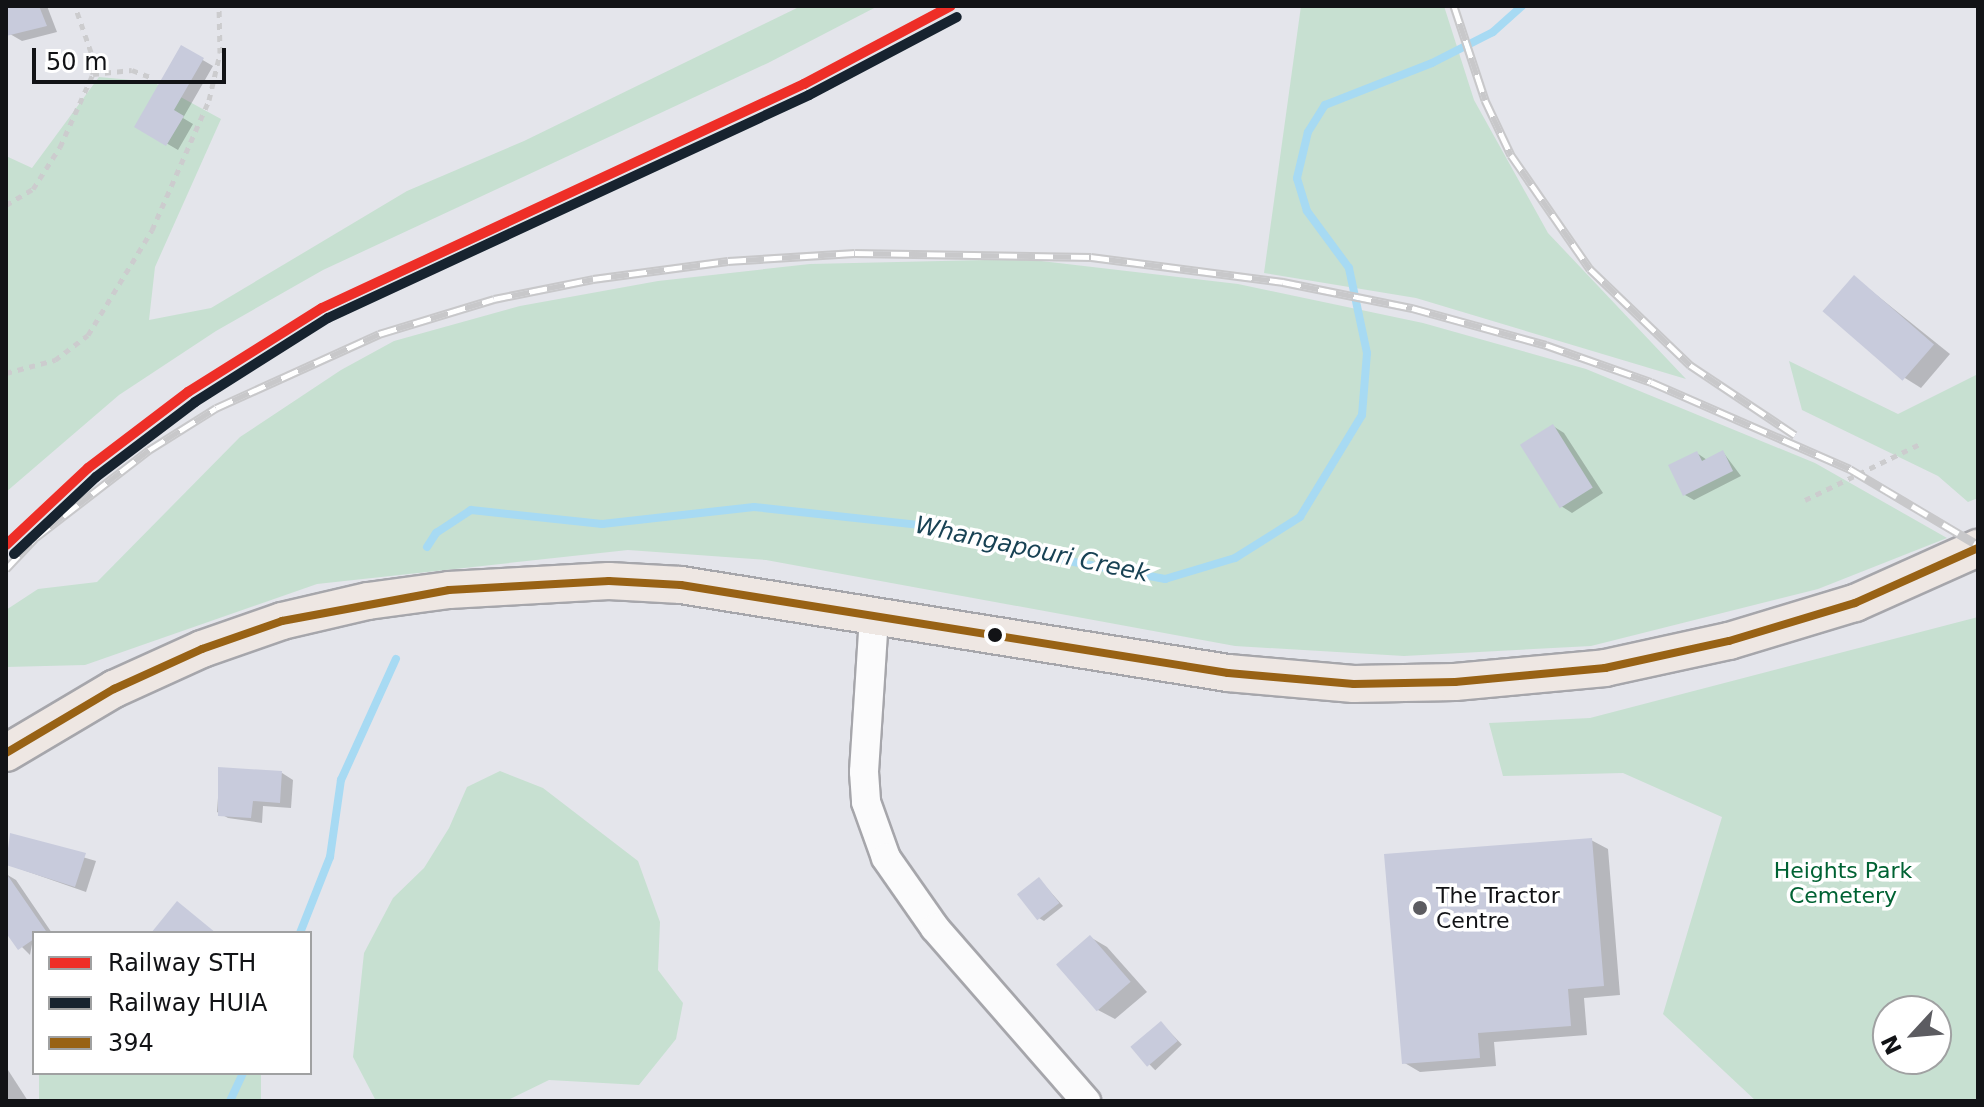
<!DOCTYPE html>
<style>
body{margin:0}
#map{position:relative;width:1984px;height:1107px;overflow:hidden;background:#e4e5eb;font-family:"DejaVu Sans",sans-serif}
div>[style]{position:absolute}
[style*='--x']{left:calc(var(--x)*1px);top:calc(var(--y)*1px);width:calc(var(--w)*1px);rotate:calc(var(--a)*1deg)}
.green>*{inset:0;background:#c7e0d1;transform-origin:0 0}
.shadow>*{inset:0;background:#0003;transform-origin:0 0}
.stream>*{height:8px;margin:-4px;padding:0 4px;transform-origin:4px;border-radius:4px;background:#a7daf3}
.building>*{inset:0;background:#c8cbdc;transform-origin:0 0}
.path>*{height:5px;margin-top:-2.5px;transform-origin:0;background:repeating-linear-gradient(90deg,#ccccce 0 6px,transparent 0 12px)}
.roads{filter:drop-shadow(2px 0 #a6a6ab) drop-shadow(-2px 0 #a6a6ab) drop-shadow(0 2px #a6a6ab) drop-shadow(0 -2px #a6a6ab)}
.tertiary>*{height:28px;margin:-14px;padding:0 14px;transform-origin:14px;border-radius:14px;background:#fbfbfc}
.trunk>*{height:36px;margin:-18px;padding:0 18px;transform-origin:18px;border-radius:18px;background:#eee7e3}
.rail>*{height:9px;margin-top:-4.5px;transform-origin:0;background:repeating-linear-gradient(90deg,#fff 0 18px,#c8c8ca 0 36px);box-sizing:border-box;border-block:2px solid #c8c8ca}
.bus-1>*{height:8px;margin:-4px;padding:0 4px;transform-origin:4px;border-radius:4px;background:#986215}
.rail-1>*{height:10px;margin:-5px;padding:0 5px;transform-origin:5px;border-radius:5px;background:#ee2e27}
.rail-2>*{height:10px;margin:-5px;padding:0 5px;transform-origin:5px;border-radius:5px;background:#17232f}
.dots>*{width:22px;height:22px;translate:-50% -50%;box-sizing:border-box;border:4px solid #fff;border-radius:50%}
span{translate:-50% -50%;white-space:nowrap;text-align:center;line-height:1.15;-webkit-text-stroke:7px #fff;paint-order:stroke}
.park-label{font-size:22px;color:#006233}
.poi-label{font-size:22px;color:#121316}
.left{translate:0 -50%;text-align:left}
.water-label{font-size:24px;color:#184254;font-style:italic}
.frame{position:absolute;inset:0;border:8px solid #121316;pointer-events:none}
.legend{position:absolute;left:32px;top:931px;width:280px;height:144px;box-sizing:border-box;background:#fff;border:2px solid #a0a1a2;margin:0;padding:10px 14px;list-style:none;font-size:24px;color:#121316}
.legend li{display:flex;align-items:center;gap:16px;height:40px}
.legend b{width:40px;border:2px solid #a0a1a2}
.north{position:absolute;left:1872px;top:995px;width:80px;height:80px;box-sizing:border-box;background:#fff;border:2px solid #a0a1a2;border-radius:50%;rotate:244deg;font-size:22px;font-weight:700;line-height:32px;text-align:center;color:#121316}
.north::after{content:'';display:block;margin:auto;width:28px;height:36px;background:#5c5c61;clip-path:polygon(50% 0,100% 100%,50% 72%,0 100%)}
.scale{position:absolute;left:32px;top:48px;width:194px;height:36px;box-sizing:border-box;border:4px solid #121316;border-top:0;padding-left:10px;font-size:24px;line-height:28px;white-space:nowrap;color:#121316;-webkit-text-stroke:6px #fff;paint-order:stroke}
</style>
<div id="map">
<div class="green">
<div style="clip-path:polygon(801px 6px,878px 6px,768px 63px,323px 270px,216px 331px,119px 395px,6px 492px,6px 156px,32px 168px,99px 77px,153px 82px,221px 119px,155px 267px,149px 320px,211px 308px,407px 191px,524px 141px)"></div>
<div style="clip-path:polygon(1301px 6px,1444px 6px,1474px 100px,1548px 233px,1686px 379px,1416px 298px,1264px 273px)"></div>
<div style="clip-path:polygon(1024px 259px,1238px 284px,1423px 323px,1586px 369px,1815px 463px,1947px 538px,1818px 589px,1591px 646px,1404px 656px,1235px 646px,766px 560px,628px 550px,317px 584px,85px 665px,6px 667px,6px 610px,38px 589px,97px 582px,240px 437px,341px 370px,394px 341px,520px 306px,658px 281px,810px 264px)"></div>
<div style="clip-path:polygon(1789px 361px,1898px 414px,1978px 374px,1978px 498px,1968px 502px,1938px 476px,1802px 410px)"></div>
<div style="clip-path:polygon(evenodd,1978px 617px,1978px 1101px,1756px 1101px,1663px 1014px,1722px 817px,1623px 773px,1503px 776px,1489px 723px,1590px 718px,1978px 617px,1936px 1011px,1936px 1059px,1888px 1059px,1888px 1011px,1936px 1011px)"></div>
<div style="clip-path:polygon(500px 771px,543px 788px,638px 861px,660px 922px,658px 970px,683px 1003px,676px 1039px,639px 1085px,549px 1080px,506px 1101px,376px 1101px,353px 1057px,364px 953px,393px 898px,424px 868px,449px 828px,467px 787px)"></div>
<div style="left:39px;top:1073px;width:222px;height:31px"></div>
</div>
<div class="shadow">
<div style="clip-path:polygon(6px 6px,47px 6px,57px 32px,22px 41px,10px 34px)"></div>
<div style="clip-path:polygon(182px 48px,213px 66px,183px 118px,193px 124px,178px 150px,137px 126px)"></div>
<div style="clip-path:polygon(1854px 277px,1950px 354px,1921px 388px,1905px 378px)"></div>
<div style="clip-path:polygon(1553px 426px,1564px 433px,1603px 493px,1572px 513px,1561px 506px)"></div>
<div style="clip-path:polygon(1723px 452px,1741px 476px,1694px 500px,1685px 495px,1697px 453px,1707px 460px)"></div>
<div style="clip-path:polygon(220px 769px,282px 773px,293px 780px,291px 808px,263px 806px,262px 823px,228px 818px,217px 812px)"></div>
<div style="clip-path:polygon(11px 836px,96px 861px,86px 892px,6px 864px)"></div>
<div style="clip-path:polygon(1591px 840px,1608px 849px,1620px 995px,1584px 998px,1587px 1035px,1494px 1042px,1496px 1066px,1420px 1072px,1403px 1062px)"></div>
<div style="clip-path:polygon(6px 874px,16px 880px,52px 933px,34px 933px,30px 955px,9px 934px,6px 938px)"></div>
<div style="clip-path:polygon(1039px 879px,1063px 906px,1044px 921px,1039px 918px)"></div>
<div style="clip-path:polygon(1090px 937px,1107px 947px,1147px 992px,1115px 1019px,1098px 1010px)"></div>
<div style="left:1161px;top:1023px;width:30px;height:37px;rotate:46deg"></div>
<div style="clip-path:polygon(6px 1069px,8px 1070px,28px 1101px,6px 1101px)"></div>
</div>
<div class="stream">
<div style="--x:427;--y:547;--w:17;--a:-57"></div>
<div style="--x:436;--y:533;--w:42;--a:-33.3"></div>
<div style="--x:471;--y:510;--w:132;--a:6.1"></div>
<div style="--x:602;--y:524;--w:153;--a:-6.4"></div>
<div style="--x:754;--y:507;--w:177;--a:6.2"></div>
<div style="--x:930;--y:526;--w:132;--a:14.5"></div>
<div style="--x:1058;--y:559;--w:109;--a:10.6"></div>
<div style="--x:1165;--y:579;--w:73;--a:-16.7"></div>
<div style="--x:1235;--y:558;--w:77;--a:-32.2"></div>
<div style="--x:1300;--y:517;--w:119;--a:-58.7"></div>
<div style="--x:1362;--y:415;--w:62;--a:-85.4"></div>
<div style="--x:1367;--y:353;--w:87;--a:-102"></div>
<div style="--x:1349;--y:268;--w:71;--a:-126.4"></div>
<div style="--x:1307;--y:211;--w:34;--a:-107"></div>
<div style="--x:1297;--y:178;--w:47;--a:-76.6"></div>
<div style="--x:1308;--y:132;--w:32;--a:-58"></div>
<div style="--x:1325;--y:105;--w:115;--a:-21.4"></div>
<div style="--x:1432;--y:63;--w:68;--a:-26.9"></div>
<div style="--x:1493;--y:32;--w:39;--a:-42"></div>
<div style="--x:300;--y:933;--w:82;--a:-68.5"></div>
<div style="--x:330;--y:857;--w:78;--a:-81.9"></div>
<div style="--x:341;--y:780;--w:133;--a:-65.6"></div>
<div style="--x:230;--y:1101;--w:31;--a:-65"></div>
</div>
<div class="building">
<div style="clip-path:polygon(6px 6px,39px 6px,47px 26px,6px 36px)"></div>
<div style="clip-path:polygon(181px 45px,204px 58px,174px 110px,184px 116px,166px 146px,134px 127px)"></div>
<div style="left:1854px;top:275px;width:106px;height:48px;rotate:41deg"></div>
<div style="left:1553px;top:424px;width:75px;height:39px;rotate:58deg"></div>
<div style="clip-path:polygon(1723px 450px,1733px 471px,1683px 496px,1668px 465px,1697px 451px,1702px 461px)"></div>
<div style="clip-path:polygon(218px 767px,282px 771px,280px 803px,253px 801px,251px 818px,218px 816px)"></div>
<div style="clip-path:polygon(10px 833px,86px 853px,75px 887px,6px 865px)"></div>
<div style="clip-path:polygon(1592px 838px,1604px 986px,1568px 989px,1571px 1026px,1478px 1033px,1480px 1058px,1402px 1064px,1384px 854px)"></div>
<div style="clip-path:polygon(6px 873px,46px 931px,34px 933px,34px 939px,18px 950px,6px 933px)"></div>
<div style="left:1039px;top:877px;width:33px;height:28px;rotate:52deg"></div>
<div style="clip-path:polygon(177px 901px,216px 933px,151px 933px)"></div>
<div style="left:1090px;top:935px;width:62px;height:45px;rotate:49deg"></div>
<div style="left:1161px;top:1021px;width:26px;height:40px;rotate:50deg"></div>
</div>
<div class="path">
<div style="--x:93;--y:74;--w:39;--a:-6"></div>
<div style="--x:132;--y:70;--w:19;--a:21"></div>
<div style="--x:6;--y:205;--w:31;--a:-31"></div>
<div style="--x:33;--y:189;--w:50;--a:-57.3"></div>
<div style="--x:60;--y:147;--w:80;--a:-65.7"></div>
<div style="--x:93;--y:74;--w:22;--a:-95"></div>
<div style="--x:91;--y:52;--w:49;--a:-109.2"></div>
<div style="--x:6;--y:373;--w:51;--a:-14.9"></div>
<div style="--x:55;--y:360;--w:41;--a:-37.1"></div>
<div style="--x:88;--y:335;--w:123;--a:-58.6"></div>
<div style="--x:152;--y:230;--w:142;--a:-66.3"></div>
<div style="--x:209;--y:100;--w:48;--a:-76.8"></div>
<div style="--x:220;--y:53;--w:47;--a:-91.2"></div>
<div style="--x:1805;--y:500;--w:130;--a:-26"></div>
</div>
<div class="roads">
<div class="tertiary">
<div style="--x:874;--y:617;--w:155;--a:93.7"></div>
<div style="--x:864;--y:772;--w:30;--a:86"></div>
<div style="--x:866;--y:802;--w:59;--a:70.3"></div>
<div style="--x:886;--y:858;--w:85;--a:55"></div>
<div style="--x:935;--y:928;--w:230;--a:48.9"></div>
</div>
<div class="trunk">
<div style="--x:6;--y:753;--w:126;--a:-30.7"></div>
<div style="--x:114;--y:689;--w:97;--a:-24.4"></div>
<div style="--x:202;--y:649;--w:85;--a:-19.3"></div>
<div style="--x:282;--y:621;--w:88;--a:-13.1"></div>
<div style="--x:368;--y:601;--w:82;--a:-7.7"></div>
<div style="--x:449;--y:590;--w:160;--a:-3.2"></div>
<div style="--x:609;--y:581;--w:72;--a:3.2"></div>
<div style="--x:681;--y:585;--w:554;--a:9.14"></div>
<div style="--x:1228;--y:673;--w:126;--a:5"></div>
<div style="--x:1354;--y:684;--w:101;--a:-1.1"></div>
<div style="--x:1455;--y:682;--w:151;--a:-5.3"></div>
<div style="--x:1605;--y:668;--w:127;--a:-12.3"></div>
<div style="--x:1729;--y:641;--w:132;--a:-16.8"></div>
<div style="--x:1855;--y:603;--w:135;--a:-24.1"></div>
</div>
</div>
<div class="rail">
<div style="--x:1454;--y:6;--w:99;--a:71.7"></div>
<div style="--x:1485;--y:100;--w:61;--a:64.7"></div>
<div style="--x:1511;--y:155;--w:139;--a:55.3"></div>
<div style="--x:1590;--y:269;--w:139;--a:43.8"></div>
<div style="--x:1690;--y:365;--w:126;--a:33.7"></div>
<div style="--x:6;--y:569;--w:42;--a:-46.9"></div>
<div style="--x:35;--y:538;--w:144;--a:-37.7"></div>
<div style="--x:149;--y:450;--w:79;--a:-32.1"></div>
<div style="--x:216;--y:408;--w:179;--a:-24.4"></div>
<div style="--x:379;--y:334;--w:120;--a:-16.9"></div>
<div style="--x:494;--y:299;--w:101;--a:-11.4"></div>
<div style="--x:593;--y:279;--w:136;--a:-7.6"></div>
<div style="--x:728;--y:261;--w:127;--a:-3.6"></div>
<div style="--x:855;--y:253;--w:236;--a:1"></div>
<div style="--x:1091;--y:257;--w:194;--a:7.4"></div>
<div style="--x:1283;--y:282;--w:132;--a:11.4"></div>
<div style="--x:1412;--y:308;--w:139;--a:15.4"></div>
<div style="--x:1546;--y:345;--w:111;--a:19.4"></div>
<div style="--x:1651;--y:382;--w:217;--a:23.6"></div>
<div style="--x:1850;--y:469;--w:149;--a:30.7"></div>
</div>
<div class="bus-1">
<div style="--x:6;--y:753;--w:126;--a:-30.7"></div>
<div style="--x:114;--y:689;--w:97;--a:-24.4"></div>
<div style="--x:202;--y:649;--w:85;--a:-19.3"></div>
<div style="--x:282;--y:621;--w:170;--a:-10.5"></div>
<div style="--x:449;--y:590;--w:160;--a:-3.2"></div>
<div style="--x:609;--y:581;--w:72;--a:3.2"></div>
<div style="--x:681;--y:585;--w:554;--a:9.14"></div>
<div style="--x:1228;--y:673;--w:126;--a:5"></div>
<div style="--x:1354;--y:684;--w:101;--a:-1.1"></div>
<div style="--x:1455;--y:682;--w:151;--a:-5.3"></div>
<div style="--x:1605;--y:668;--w:127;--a:-12.3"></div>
<div style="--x:1729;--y:641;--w:132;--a:-16.8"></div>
<div style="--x:1855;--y:603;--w:135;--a:-24.1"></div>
</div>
<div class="rail-1">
<div style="--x:6;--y:545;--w:112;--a:-43.2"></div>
<div style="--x:88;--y:468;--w:126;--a:-37.2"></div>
<div style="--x:188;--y:392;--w:158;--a:-32.1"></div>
<div style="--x:322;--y:308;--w:532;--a:-24.93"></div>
<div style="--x:804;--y:84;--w:166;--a:-28"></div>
</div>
<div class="rail-2">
<div style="--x:14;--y:554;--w:112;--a:-43.2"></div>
<div style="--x:96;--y:477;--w:124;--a:-37.1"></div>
<div style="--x:195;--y:402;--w:157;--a:-32.3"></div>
<div style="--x:328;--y:318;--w:530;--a:-24.87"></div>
<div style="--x:809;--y:95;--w:167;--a:-27.8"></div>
</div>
<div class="dots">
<div style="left:995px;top:635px;background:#121316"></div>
<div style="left:1420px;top:908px;background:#5c5c61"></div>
</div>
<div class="park-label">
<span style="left:1843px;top:883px">Heights Park<br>Cemetery</span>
</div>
<div class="poi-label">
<span class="left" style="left:1436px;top:908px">The Tractor<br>Centre</span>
</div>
<div class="water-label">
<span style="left:1032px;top:550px;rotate:12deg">Whangapouri Creek</span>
</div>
<div class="frame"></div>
<ul class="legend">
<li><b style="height:10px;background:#ee2e27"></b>Railway STH</li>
<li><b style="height:10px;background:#17232f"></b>Railway HUIA</li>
<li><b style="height:10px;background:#986215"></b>394</li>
</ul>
<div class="north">N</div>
<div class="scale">50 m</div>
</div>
